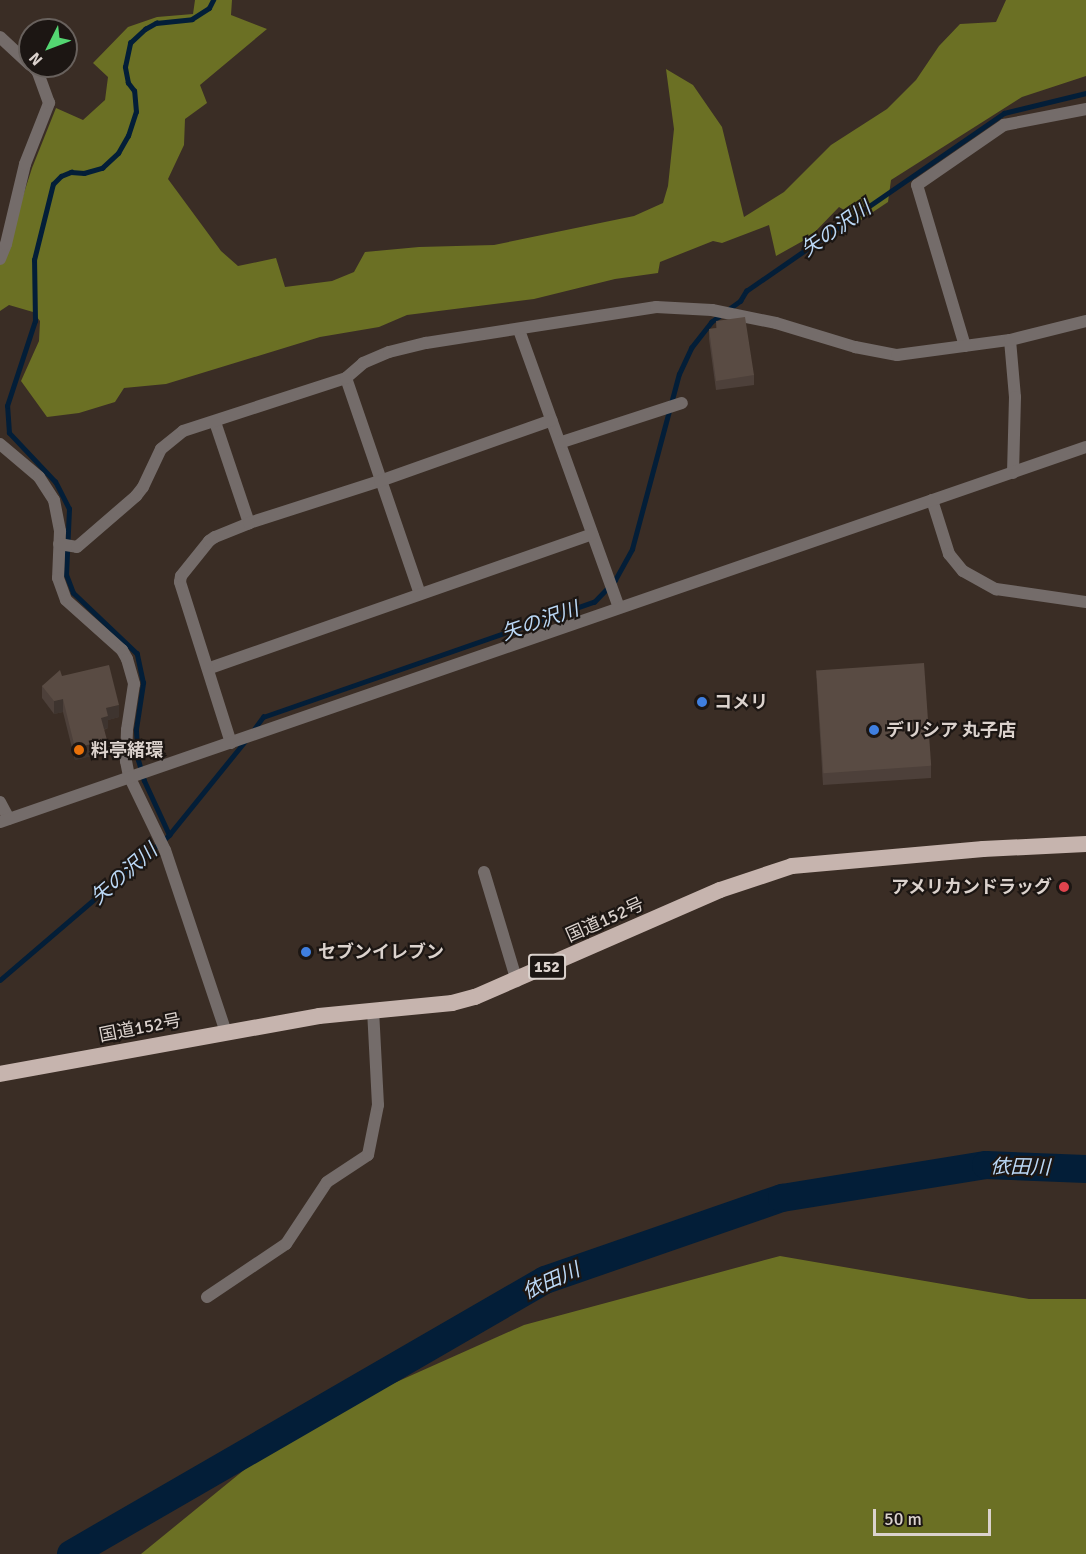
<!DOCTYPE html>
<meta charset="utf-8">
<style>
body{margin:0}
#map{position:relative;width:1086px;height:1554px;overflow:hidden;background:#3a2d25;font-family:Signika,"Noto Sans JP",sans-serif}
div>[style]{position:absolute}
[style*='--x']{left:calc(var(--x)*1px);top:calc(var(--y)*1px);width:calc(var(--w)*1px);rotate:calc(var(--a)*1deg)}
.forest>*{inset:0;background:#6b7024}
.stream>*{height:4.5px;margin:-2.25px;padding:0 2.25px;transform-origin:2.25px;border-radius:2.25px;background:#031e38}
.river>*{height:28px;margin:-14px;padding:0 14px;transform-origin:14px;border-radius:14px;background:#031e38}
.minor>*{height:12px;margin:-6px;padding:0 6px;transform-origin:6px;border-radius:6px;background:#746c6a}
.trunk>*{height:16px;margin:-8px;padding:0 8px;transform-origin:8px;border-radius:8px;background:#c6b4ae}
.wall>*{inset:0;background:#4d403a}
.shaded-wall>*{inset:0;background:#3e342f}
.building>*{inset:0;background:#594b43;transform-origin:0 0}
.dots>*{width:16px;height:16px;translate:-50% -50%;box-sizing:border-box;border:3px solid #1c1613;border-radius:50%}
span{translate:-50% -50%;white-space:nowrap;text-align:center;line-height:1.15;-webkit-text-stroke:4.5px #1c1613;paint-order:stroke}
.shield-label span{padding:2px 4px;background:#1c1613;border:2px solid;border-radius:4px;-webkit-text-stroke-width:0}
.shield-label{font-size:16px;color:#dbd2cd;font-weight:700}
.poi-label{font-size:18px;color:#dbd2cd;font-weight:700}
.left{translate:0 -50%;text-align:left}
.right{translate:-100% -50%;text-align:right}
.street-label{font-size:18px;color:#dbd2cd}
.water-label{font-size:20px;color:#bbd8f6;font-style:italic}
.north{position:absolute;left:18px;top:18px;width:60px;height:60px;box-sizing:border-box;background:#1c1613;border:2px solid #68615d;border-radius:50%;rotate:228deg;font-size:16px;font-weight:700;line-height:24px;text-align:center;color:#dbd2cd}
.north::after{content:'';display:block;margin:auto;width:21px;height:27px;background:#54d672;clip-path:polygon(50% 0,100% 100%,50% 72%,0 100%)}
.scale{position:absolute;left:873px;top:1509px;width:118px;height:27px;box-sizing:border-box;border:3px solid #dbd2cd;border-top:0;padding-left:8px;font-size:18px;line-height:21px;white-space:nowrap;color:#dbd2cd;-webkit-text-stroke:4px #1c1613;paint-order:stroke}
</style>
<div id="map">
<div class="forest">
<div style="clip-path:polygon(195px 0,232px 0,231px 15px,267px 29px,200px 85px,207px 103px,185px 119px,184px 145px,168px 179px,221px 251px,238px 266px,276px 258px,285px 287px,332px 281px,354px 272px,365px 252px,419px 247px,494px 245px,634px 216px,663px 203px,668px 186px,674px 129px,666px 69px,693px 85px,722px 127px,744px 217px,784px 192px,831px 145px,887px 109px,916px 80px,939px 46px,960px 24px,996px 22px,1006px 0,1086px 0,1086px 76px,1022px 97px,891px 180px,888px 202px,861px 220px,839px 207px,810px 237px,776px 256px,769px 225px,722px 243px,713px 241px,660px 262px,658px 273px,615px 279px,534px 299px,407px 315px,379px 327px,320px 337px,166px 384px,124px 388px,115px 402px,79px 413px,47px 417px,21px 381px,39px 341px,40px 321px,33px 312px,9px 305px,0 311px,0 253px,6px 249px,32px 168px,56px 108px,83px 120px,105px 100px,108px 77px,93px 63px,128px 27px,157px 17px,193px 14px)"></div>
<div style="clip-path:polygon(780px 1256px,1029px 1299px,1086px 1299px,1086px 1554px,141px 1554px,298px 1426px,524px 1325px)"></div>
</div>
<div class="stream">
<div style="--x:252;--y:732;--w:19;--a:-54"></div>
<div style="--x:263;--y:717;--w:350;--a:-19.2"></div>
<div style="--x:594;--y:602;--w:30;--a:-46"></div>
<div style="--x:615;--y:580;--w:35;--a:-61"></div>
<div style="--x:632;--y:549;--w:181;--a:-75"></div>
<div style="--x:679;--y:374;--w:29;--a:-65"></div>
<div style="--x:691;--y:348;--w:33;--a:-52"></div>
<div style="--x:711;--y:322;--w:36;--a:-36"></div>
<div style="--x:740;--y:301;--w:12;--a:-59"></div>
<div style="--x:746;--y:291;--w:313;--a:-34.6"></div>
<div style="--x:1004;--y:113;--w:84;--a:-13.7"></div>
<div style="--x:169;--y:835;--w:60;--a:-114.8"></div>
<div style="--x:144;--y:781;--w:22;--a:-106"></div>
<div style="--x:138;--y:760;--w:31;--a:-94"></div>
<div style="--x:136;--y:729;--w:47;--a:-81.3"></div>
<div style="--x:143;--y:683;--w:30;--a:-102"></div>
<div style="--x:137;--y:654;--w:88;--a:-136.4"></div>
<div style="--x:73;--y:593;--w:19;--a:-111"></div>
<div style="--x:66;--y:575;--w:66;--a:-87.4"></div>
<div style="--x:69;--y:509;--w:30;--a:-117"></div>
<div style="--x:55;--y:482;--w:67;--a:-133.2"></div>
<div style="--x:9;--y:433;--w:27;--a:-94"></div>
<div style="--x:7;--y:406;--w:89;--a:-71.8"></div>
<div style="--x:35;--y:321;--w:61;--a:-90.9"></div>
<div style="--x:34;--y:260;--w:78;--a:-76"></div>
<div style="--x:53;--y:184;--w:11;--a:-45"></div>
<div style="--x:61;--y:176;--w:11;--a:-22"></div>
<div style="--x:71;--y:172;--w:13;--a:4"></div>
<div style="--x:84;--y:173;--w:19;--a:-16"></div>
<div style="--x:102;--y:168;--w:22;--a:-43"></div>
<div style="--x:118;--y:153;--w:20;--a:-60"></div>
<div style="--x:128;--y:136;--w:25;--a:-72"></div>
<div style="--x:136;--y:112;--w:21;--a:-95"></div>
<div style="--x:134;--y:91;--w:10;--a:-127"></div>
<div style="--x:128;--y:83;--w:16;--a:-101"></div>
<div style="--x:125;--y:67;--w:25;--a:-78"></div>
<div style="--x:130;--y:43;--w:21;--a:-43"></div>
<div style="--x:145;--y:29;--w:13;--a:-29"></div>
<div style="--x:156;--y:23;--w:36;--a:-6"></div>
<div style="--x:192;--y:19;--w:20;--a:-33"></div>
<div style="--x:209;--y:8;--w:9;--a:-63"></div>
<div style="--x:0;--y:980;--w:223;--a:-40.6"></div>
<div style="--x:169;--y:835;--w:121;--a:-51"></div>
</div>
<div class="river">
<div style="--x:71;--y:1554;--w:547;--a:-30.03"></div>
<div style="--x:545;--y:1280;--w:251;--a:-19.1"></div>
<div style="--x:782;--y:1198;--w:207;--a:-9.2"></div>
<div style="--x:986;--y:1165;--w:100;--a:2.3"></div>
</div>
<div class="minor">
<div style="--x:0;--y:37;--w:41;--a:43"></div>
<div style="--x:0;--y:259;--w:16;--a:-68"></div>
<div style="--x:6;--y:244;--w:82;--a:-76.6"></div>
<div style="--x:25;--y:164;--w:66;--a:-68.5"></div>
<div style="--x:49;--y:103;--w:33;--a:-110"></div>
<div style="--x:38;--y:72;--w:8;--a:-135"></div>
<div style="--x:519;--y:330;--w:295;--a:70.2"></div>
<div style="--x:1010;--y:340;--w:57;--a:85"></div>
<div style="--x:1015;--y:397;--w:76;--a:91.5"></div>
<div style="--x:965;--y:346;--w:168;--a:-106.6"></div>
<div style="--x:917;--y:185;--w:106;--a:-34.6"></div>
<div style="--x:1004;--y:125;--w:84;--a:-11"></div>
<div style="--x:346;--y:378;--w:228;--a:71.1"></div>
<div style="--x:215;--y:422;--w:107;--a:71.4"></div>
<div style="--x:562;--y:442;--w:126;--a:-18"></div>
<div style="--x:0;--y:444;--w:51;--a:40.2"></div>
<div style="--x:39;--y:477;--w:27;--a:57"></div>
<div style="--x:54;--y:500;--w:32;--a:79"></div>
<div style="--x:60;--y:531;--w:47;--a:92.4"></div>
<div style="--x:58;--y:578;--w:23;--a:70"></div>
<div style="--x:66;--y:600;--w:75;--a:41.8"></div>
<div style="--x:122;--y:650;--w:10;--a:61"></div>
<div style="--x:127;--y:659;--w:26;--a:74"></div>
<div style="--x:134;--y:684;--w:47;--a:98.7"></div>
<div style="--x:127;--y:730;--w:31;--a:92"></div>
<div style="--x:126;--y:761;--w:15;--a:79"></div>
<div style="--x:129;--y:776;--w:82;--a:64.1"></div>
<div style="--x:165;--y:850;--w:192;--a:71.5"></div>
<div style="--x:932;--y:500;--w:57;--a:72.5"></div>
<div style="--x:949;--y:554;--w:22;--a:51"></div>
<div style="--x:963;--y:571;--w:38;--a:29"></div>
<div style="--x:996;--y:589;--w:91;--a:8.2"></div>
<div style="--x:59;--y:544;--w:18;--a:9"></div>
<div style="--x:77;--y:547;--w:78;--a:-40.8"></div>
<div style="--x:136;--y:496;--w:11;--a:-52"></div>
<div style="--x:143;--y:487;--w:42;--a:-64.7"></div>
<div style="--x:161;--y:449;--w:28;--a:-39"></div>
<div style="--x:183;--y:431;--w:171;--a:-18"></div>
<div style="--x:346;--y:378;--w:23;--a:-41"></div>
<div style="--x:363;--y:363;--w:28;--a:-23"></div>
<div style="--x:389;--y:352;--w:38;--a:-14"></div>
<div style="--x:426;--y:343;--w:233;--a:-8.9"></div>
<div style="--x:656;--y:307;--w:56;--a:3.1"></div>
<div style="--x:712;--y:310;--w:65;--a:11.5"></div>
<div style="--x:776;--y:323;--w:83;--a:16.9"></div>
<div style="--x:855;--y:347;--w:43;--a:10.8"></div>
<div style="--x:897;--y:355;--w:114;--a:-7.6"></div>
<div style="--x:1010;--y:340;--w:78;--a:-14"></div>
<div style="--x:210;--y:668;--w:405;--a:-19.3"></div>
<div style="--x:231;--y:743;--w:169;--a:-107.6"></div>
<div style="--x:180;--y:582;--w:6;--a:-81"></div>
<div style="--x:181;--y:576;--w:45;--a:-51.3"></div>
<div style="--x:209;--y:541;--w:7;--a:-34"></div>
<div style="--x:215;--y:537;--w:37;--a:-22"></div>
<div style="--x:249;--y:523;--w:138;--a:-17.8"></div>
<div style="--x:380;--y:481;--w:182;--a:-19.5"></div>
<div style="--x:0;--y:802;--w:19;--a:62"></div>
<div style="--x:0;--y:822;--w:1149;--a:-19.05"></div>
<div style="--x:484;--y:872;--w:114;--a:73.2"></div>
<div style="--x:207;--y:1297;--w:95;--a:-33.9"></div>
<div style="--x:286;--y:1244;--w:74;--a:-56.5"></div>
<div style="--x:327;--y:1182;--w:49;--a:-33.4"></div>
<div style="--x:368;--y:1155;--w:51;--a:-78.7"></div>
<div style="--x:378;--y:1105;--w:95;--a:-93"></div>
</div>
<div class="trunk">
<div style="--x:0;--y:1074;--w:324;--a:-10.3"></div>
<div style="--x:319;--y:1016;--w:134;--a:-5.6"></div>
<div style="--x:452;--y:1003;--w:24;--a:-15"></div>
<div style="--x:475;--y:997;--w:267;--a:-23.6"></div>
<div style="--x:720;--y:890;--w:76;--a:-18.4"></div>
<div style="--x:792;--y:866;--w:192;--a:-5.1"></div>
<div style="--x:983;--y:849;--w:103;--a:-2.8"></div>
</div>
<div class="wall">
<div style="clip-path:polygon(716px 321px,754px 375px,754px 385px,716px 390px,709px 339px,709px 329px,716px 328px)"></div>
<div style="clip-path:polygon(816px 670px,931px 766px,931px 778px,823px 785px)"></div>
<div style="clip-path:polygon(62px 676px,119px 717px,108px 720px,108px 728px,104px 730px,107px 752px,75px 760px,63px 712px,54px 714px,42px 698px,42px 686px)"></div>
</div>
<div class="shaded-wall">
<div style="clip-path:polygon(63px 699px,63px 712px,54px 714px,54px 701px)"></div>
<div style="clip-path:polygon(119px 705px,119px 717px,108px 720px,108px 728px,101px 730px,101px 718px,106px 708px)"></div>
<div style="clip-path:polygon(107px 740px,107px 752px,75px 760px,75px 748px)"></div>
</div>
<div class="building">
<div style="clip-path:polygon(745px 317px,754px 375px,716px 381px,709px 329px,717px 328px,716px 321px)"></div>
<div style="left:924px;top:663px;width:103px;height:108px;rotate:86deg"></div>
<div style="clip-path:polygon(109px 665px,119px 705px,106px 708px,108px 716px,101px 718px,107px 740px,75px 748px,63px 699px,54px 701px,42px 686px,60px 670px,62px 676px)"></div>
</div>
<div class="dots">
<div style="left:702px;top:702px;background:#3f7fe0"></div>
<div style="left:874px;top:730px;background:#3f7fe0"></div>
<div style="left:79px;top:750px;background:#e8710a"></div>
<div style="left:1064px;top:887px;background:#e0444e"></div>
<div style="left:306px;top:952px;background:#3f7fe0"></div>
</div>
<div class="shield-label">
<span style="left:547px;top:967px">152</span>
</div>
<div class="poi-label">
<span class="left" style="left:714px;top:702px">コメリ</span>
<span class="left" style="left:886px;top:730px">デリシア 丸子店</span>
<span class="left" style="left:91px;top:750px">料亭緒環</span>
<span class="right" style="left:1052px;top:887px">アメリカンドラッグ</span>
<span class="left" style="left:318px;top:952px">セブンイレブン</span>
</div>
<div class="street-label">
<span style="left:605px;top:920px;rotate:-24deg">国道152号</span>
<span style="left:140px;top:1028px;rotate:-11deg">国道152号</span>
</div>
<div class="water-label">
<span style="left:836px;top:229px;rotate:-35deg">矢の沢川</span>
<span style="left:540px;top:621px;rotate:-19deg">矢の沢川</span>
<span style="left:124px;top:874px;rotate:-41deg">矢の沢川</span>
<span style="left:1020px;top:1167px;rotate:1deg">依田川</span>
<span style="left:551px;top:1281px;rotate:-24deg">依田川</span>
</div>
<div class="north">N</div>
<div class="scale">50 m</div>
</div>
